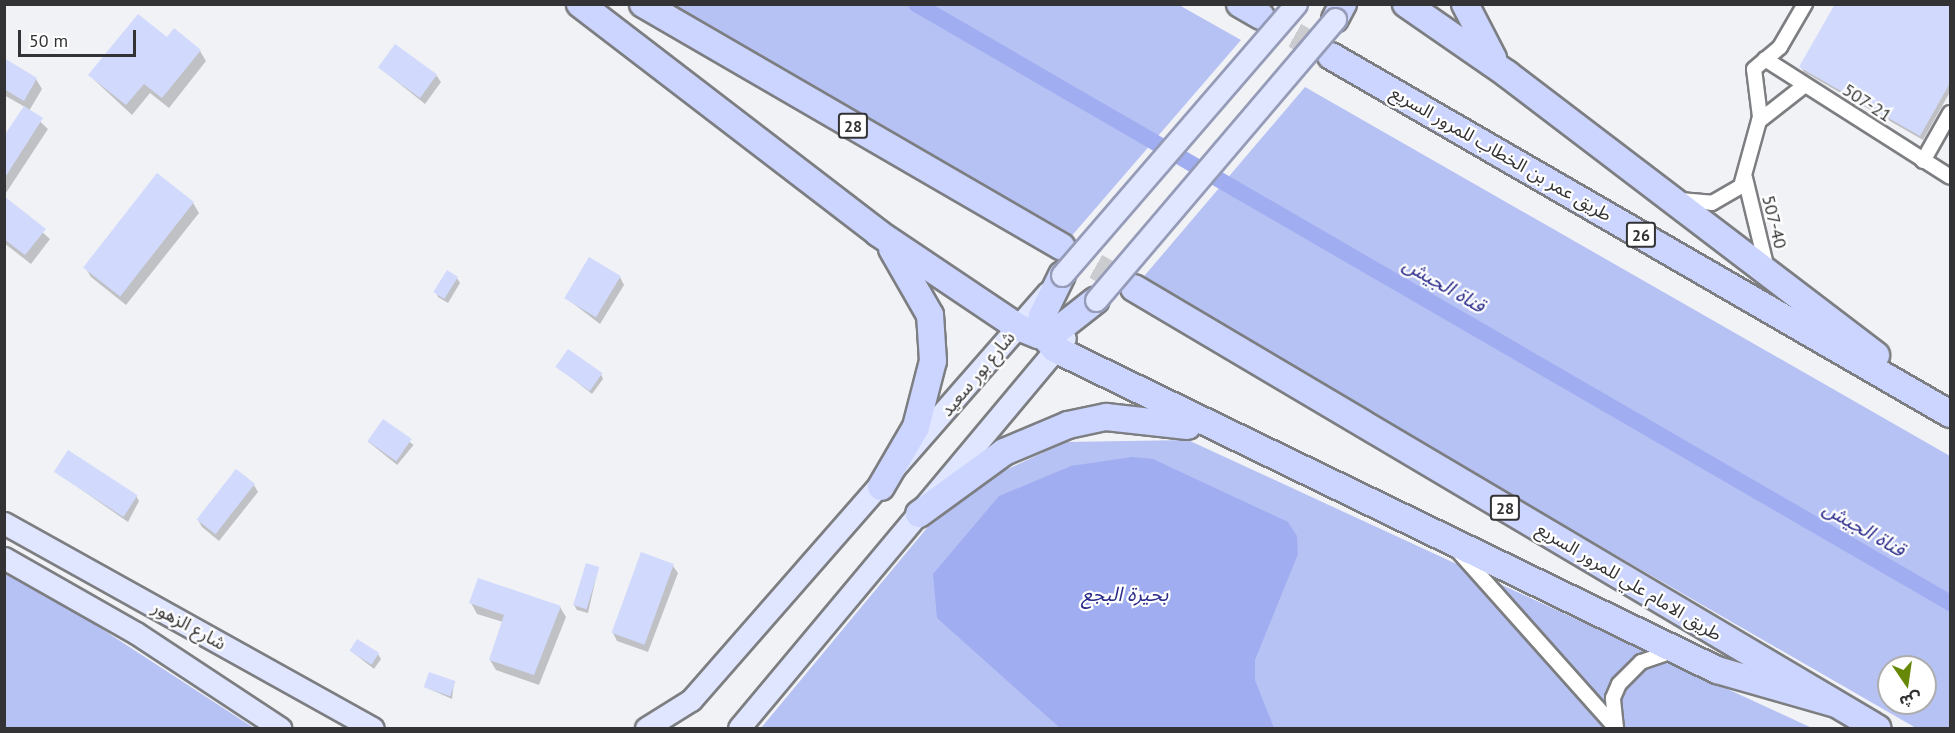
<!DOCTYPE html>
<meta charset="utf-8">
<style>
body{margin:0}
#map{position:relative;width:1955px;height:733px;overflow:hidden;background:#f1f2f6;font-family:"PT Sans","Noto Sans Arabic",sans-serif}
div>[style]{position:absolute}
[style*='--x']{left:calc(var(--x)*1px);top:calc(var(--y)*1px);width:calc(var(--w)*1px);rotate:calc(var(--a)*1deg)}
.green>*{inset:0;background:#b7c2f4}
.water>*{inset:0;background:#a0adf1}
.shadow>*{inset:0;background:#0003;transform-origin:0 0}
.canal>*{height:16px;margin:-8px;padding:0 8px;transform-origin:8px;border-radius:8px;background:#a0adf1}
.building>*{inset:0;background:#d1d9fd;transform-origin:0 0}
.motorway-tunnel>*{height:26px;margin-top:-13px;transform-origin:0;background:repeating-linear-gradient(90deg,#cbcccf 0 26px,transparent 0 39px)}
.roads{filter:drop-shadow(2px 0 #7d7e81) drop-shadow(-2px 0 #7d7e81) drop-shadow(0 2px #7d7e81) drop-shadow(0 -2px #7d7e81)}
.minor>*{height:14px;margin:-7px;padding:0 7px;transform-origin:7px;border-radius:7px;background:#fff}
.primary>*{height:21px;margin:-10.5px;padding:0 10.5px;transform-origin:10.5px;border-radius:10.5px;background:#e0e6ff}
.motorway>*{height:26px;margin:-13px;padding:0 13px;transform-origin:13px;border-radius:13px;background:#cbd5ff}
.bridges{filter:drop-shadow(2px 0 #969cb8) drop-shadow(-2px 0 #969cb8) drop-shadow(0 2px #969cb8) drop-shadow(0 -2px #969cb8)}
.primary-bridge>*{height:21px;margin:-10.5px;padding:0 10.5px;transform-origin:10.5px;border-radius:10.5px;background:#e0e6ff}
span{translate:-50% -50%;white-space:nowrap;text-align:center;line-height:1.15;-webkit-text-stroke:4.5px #fff;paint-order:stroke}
.shield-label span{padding:2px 4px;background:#fff;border:2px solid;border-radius:4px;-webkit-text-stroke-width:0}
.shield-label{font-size:16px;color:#333335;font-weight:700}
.street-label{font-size:18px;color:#333335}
.water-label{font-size:20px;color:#2a2b8a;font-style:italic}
.frame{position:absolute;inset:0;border:6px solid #333335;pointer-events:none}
.north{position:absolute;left:1877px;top:655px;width:60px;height:60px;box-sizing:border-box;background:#fff;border:2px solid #adadae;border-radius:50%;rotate:167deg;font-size:16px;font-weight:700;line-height:24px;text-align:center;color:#333335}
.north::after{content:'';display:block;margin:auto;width:21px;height:27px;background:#668805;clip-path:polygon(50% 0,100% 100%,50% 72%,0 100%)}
.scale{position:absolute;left:18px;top:30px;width:118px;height:27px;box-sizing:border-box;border:3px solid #333335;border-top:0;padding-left:8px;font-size:18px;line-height:21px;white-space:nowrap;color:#333335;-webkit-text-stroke:4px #fff;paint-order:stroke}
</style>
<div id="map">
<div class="green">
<div style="clip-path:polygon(663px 5px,1179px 5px,1241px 40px,1069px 239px)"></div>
<div style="clip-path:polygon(evenodd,1305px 87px,1950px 456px,1950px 728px,1916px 728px,1140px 281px,1305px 87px,1889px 667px,1925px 667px,1925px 703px,1889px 703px,1889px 667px)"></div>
<div style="clip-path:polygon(1188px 440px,1812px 728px,761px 728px,955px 494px,1065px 442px)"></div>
<div style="clip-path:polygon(5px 566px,254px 728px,5px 728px)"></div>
</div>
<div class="water">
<div style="clip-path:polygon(1132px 457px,1153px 459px,1288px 522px,1297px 536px,1298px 554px,1255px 660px,1255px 680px,1274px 728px,1060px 728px,937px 618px,933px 574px,999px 496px,1071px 466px)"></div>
</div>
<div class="shadow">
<div style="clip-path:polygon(1836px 4px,1950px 4px,1950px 92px,1923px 140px,1804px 72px,1801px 67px)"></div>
<div style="clip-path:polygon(167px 40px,200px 51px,206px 61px,169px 108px,150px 93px,132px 115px,90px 76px)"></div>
<div style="clip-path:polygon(4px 59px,36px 79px,42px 89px,29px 111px,48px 129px,4px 196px,4px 139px,25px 107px,4px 95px)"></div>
<div style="clip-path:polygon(380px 68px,436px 75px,441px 82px,425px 104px)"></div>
<div style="clip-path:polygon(4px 198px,50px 239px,31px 264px,4px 243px)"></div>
<div style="clip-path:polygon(193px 203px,199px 213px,126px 305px,91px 277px,85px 267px)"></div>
<div style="clip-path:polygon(620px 277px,624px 285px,600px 324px,566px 298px)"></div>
<div style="clip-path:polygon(457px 278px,460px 283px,448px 303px,438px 297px,436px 292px)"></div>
<div style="clip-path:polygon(558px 367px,601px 374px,603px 379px,592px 394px)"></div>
<div style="left:384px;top:421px;width:38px;height:26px;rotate:39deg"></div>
<div style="clip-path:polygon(56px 472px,136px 496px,139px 501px,128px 522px)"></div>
<div style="clip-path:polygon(254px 485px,258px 492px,219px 541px,202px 527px,198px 520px)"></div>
<div style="clip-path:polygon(642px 554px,673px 566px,678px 573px,648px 652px,617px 641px,613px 633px)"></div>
<div style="clip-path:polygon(598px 569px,588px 613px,577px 610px,574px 605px)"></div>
<div style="clip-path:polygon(471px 603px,560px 607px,566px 617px,539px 685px,496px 670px,490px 660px,503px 622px,477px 614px)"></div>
<div style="clip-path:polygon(351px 651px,378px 654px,381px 659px,374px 669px)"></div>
<div style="clip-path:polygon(454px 682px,452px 699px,425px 687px)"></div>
</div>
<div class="canal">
<div style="--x:916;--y:4;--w:1195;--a:30.08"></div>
</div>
<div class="building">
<div style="clip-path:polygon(1835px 4px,1950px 4px,1950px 83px,1920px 136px,1799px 67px)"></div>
<div style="clip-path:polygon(138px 14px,167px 37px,174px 28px,201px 50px,162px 98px,144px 84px,126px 105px,88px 75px)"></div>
<div style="left:395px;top:44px;width:52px;height:29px;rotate:36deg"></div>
<div style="clip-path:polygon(4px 58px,37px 78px,24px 101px,4px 89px)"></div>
<div style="clip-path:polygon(24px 106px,43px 118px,4px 179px,4px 136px)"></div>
<div style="left:157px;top:173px;width:47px;height:120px;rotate:38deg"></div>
<div style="clip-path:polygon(4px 196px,46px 229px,25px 255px,4px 239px)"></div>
<div style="left:589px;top:257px;width:37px;height:48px;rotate:31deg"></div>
<div style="left:447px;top:270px;width:13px;height:26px;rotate:32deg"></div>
<div style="left:568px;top:349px;width:42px;height:22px;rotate:35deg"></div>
<div style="left:383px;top:419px;width:35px;height:27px;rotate:35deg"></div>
<div style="left:68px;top:450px;width:83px;height:26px;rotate:33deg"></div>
<div style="left:236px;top:469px;width:24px;height:64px;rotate:38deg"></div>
<div style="left:641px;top:552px;width:35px;height:86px;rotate:20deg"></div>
<div style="left:586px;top:563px;width:14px;height:44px;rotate:17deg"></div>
<div style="clip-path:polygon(478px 578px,561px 606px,534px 675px,489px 660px,504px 615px,469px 603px)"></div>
<div style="left:357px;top:639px;width:26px;height:14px;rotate:32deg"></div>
<div style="left:429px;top:672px;width:28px;height:16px;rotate:19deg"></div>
</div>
<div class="motorway-tunnel">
<div style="--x:1261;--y:16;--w:81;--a:29.7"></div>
<div style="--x:1062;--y:247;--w:83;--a:29.7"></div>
</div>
<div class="roads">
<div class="minor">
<div style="--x:1765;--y:59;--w:219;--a:32.5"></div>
<div style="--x:1759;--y:121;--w:58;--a:-38"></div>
<div style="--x:1923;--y:161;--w:55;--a:-60.6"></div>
<div style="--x:1745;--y:178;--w:94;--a:76.4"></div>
<div style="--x:1680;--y:200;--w:32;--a:5"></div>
<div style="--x:1712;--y:203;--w:34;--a:-30"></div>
<div style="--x:1741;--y:186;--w:72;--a:-74.6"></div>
<div style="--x:1760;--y:117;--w:48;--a:-97.1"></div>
<div style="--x:1754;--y:69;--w:34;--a:-40"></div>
<div style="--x:1780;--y:47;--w:50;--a:-59.8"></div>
<div style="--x:1459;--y:552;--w:236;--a:48.3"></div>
<div style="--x:1616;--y:728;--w:30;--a:-96"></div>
<div style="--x:1613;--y:698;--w:15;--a:-67"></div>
<div style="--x:1619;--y:684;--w:31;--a:-45"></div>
<div style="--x:1641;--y:662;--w:34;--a:-19"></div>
</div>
<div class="primary">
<div style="--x:4;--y:523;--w:422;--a:29.1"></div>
<div style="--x:4;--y:558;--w:152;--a:29.6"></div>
<div style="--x:136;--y:633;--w:173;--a:33.4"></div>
<div style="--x:646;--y:728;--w:53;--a:-31.9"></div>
<div style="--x:691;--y:700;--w:542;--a:-48.81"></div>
<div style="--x:739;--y:728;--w:508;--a:-50.11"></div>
</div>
<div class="motorway">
<div style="--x:580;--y:4;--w:376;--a:37.5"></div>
<div style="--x:878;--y:233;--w:169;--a:33.9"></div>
<div style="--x:1018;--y:327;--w:22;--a:22"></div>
<div style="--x:1038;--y:335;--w:16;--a:-7"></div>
<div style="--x:1054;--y:333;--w:53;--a:-38.2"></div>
<div style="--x:643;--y:4;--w:484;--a:30.1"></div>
<div style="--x:1240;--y:4;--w:24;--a:30"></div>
<div style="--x:1406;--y:4;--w:123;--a:34.7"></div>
<div style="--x:1507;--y:74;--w:464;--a:37.3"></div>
<div style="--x:1465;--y:4;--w:61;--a:62.6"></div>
<div style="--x:1335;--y:19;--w:17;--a:-62"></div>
<div style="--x:1331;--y:56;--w:715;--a:30.04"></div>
<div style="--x:1062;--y:275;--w:46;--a:116"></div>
<div style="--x:1042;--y:316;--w:19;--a:87"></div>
<div style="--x:1043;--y:335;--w:18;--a:49"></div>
<div style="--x:1055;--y:349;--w:736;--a:25.87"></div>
<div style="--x:1717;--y:670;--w:121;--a:15.9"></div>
<div style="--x:1134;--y:288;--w:864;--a:30.63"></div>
<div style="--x:881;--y:487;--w:69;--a:-59.7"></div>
<div style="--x:916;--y:427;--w:68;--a:-75.6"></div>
<div style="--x:933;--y:361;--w:46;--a:-93.7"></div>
<div style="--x:930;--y:315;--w:76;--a:-119.9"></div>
<div style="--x:919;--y:514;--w:105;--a:-36.1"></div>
<div style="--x:1004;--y:452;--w:69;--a:-22.9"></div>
<div style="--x:1068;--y:425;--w:39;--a:-12"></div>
<div style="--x:1106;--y:417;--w:82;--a:6.3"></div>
</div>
</div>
<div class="bridges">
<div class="primary-bridge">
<div style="--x:1062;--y:275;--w:358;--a:-49.2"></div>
<div style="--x:1096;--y:300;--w:369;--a:-49.6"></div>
</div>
</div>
<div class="shield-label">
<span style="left:853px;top:126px">28</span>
<span style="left:1641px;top:235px">26</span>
<span style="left:1505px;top:508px">28</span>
</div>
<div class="street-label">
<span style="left:1867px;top:103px;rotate:33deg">507-21</span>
<span style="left:1501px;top:154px;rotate:30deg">طريق عمر بن الخطاب للمرور السريع</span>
<span style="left:1774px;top:222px;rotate:76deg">507-40</span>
<span style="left:978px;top:374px;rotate:-50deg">شارع بور سعيد</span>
<span style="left:1629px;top:582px;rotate:31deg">طريق الامام علي للمرور السريع</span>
<span style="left:189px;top:626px;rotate:29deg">شارع الزهور</span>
</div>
<div class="water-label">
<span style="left:1444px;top:285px;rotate:30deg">قناة الجيش</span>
<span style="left:1864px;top:529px;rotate:30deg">قناة الجيش</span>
<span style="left:1125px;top:594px">بحيرة البجع</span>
</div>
<div class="frame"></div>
<div class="north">ش</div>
<div class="scale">50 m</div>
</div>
